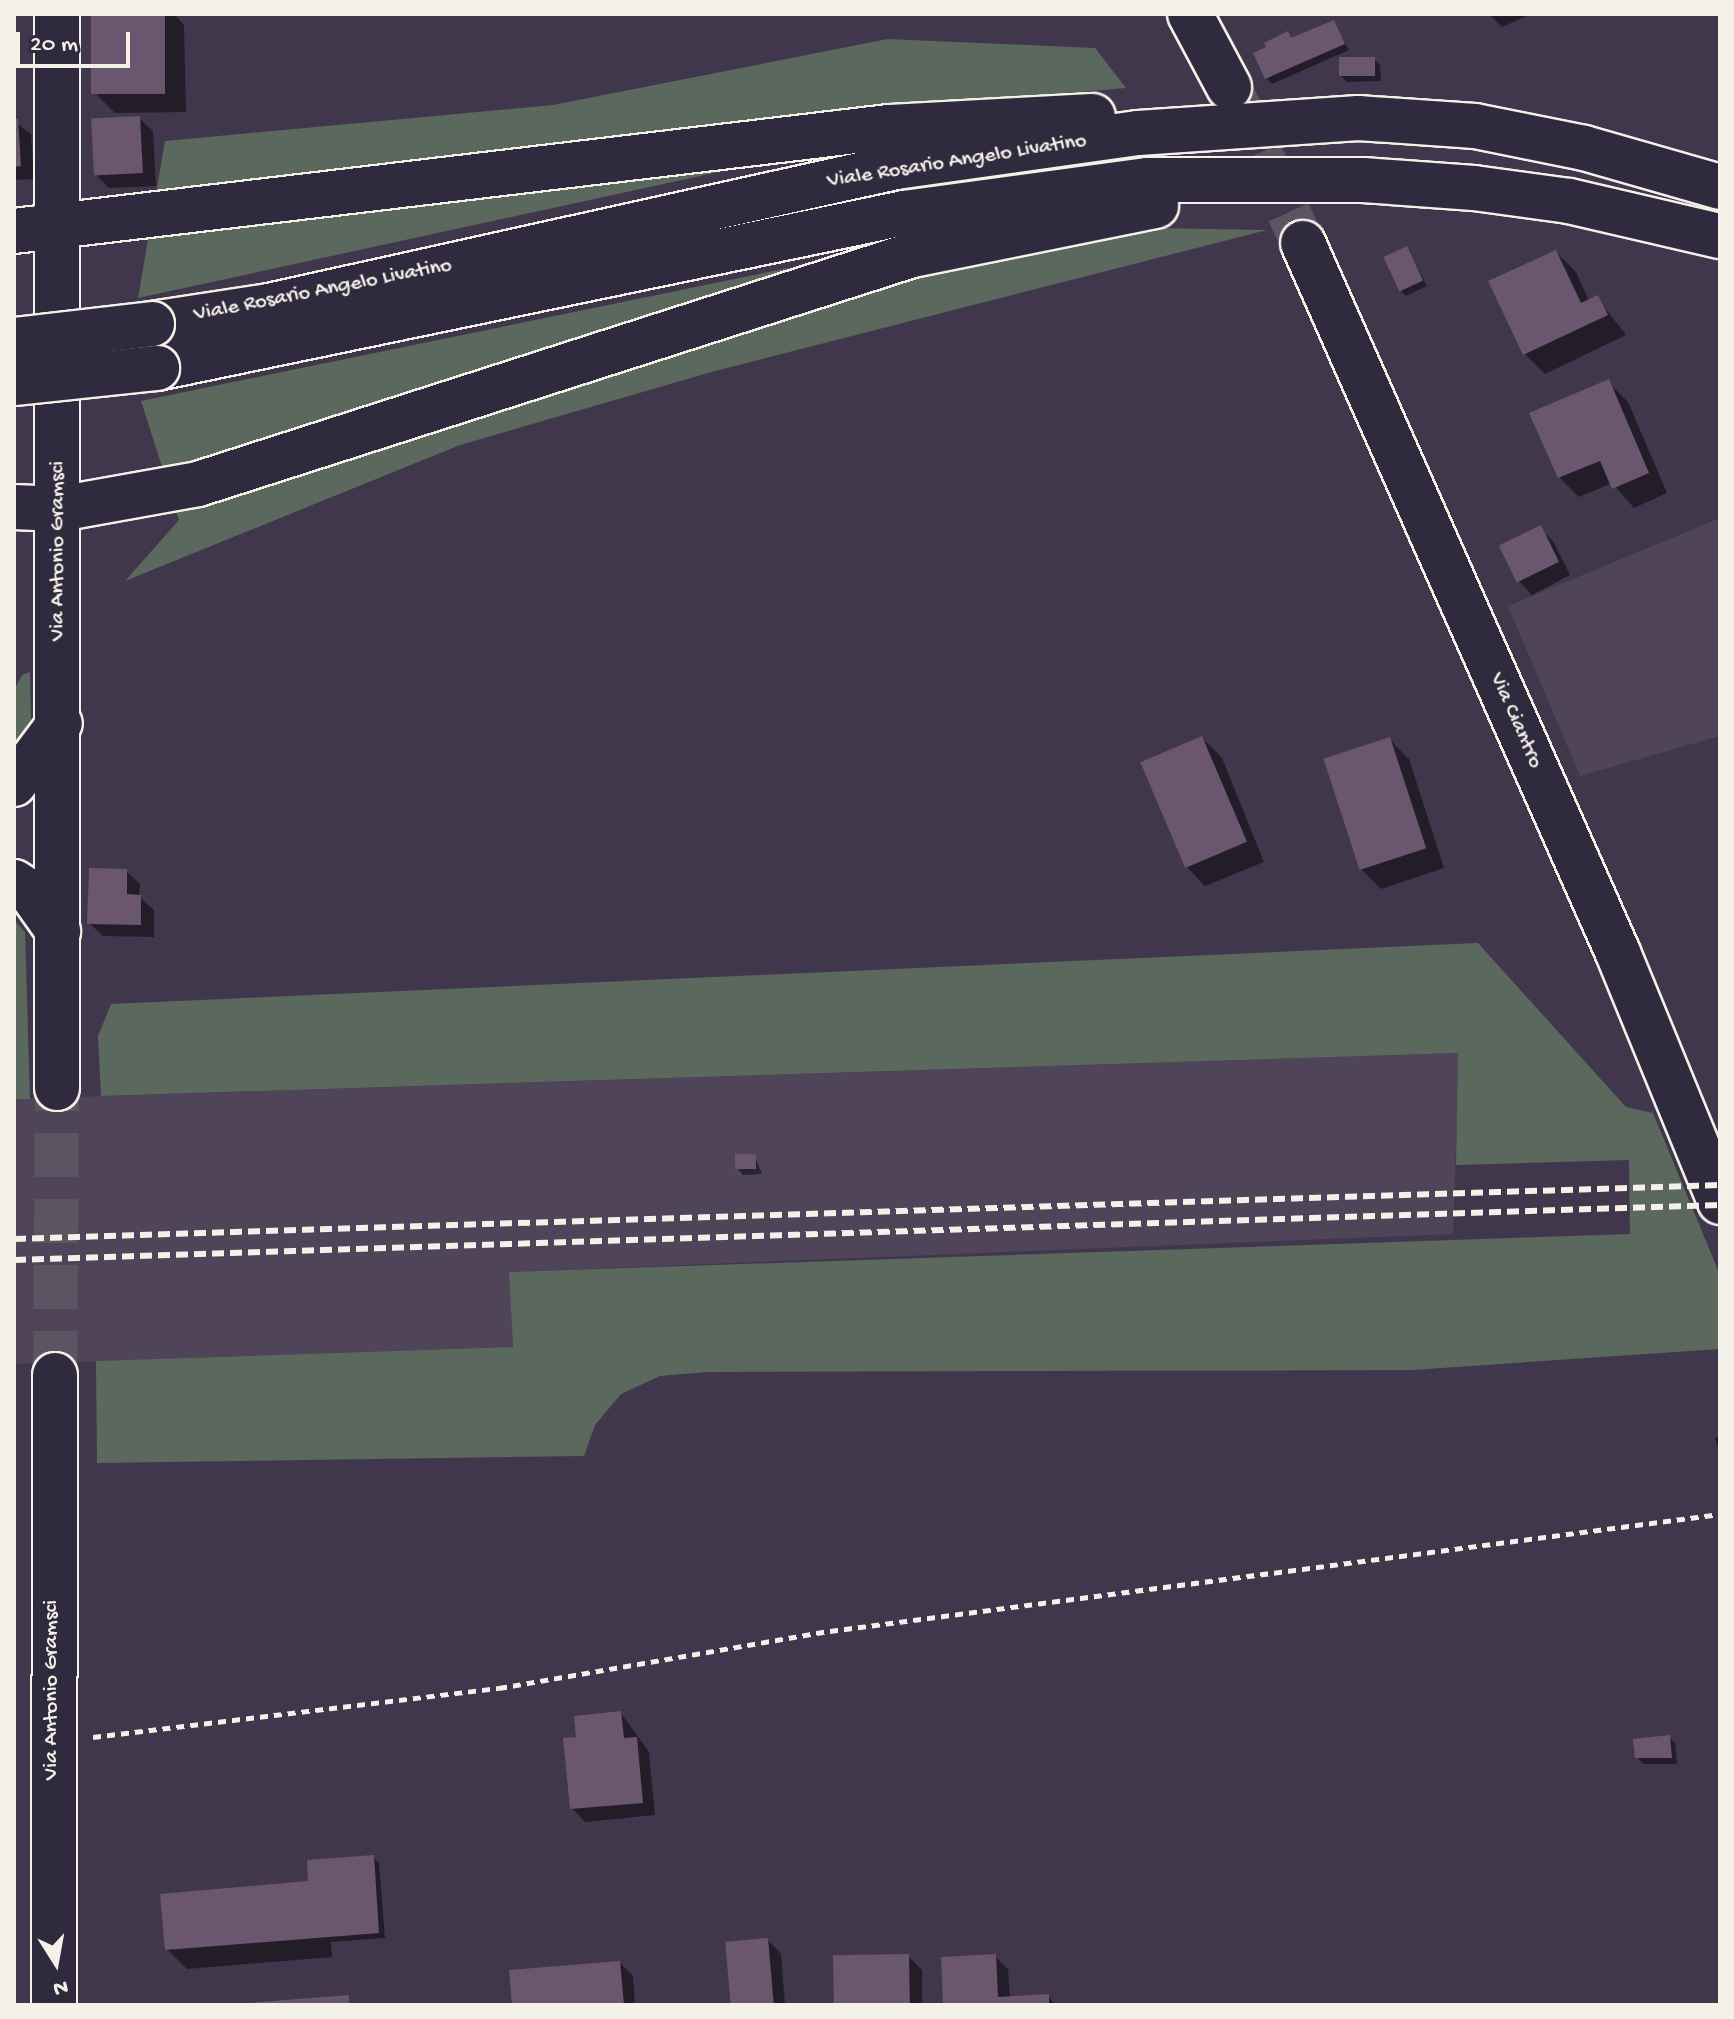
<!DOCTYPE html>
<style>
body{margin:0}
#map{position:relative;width:1734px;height:2019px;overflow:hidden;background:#41374c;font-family:"Gochi Hand",sans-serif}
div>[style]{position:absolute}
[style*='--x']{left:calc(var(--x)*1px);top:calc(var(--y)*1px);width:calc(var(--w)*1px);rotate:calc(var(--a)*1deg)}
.built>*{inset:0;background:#504459}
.green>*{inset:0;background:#5b685e}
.shadow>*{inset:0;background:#0007}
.building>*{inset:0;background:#6a566e;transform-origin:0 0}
.secondary-tunnel>*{height:44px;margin-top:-22px;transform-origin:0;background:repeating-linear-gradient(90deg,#5c5363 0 44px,transparent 0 66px)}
.path>*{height:5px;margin-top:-2.5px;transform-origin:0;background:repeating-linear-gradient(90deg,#f4f1e8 0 8px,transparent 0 14px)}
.roads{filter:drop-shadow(2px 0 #f4f1e8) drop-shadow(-2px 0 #f4f1e8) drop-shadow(0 2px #f4f1e8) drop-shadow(0 -2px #f4f1e8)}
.secondary>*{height:44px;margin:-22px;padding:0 22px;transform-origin:22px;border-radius:22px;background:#2f2a3d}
.rail>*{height:6px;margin-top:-3px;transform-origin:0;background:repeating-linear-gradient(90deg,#f4f1e8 0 12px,transparent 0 18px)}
.bridges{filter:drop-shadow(2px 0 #f4f1e8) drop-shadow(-2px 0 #f4f1e8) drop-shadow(0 2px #f4f1e8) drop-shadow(0 -2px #f4f1e8)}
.secondary-bridge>*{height:44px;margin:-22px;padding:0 22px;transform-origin:22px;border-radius:22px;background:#2f2a3d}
span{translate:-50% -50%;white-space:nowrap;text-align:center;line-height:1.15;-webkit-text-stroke:7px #2f2a3d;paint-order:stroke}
.street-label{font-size:22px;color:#f4f1e8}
.frame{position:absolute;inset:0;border:16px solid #f4f1e8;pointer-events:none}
.north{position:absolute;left:16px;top:1923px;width:80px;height:80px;-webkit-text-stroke:6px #2f2a3d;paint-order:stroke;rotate:169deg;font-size:22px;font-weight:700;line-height:32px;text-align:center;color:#f4f1e8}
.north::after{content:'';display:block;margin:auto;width:28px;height:36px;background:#f4f1e8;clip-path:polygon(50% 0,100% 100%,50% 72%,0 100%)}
.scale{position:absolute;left:16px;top:32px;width:114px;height:36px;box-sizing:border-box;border:4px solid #f4f1e8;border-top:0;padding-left:10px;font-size:24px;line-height:28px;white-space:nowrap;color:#f4f1e8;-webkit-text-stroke:6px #2f2a3d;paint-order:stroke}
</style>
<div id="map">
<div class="built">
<div style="clip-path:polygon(1720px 518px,1720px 736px,1580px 776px,1508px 606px)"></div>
<div style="clip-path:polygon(1459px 1053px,1453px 1234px,510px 1272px,513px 1347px,14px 1364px,14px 1099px)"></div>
</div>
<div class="green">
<div style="clip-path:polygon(888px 39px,1095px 48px,1126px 88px,788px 117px,760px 163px,138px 298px,165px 141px,553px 105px)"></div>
<div style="clip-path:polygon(1153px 228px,1267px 230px,715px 371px,460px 445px,125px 581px,179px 520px,141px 401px,788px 268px,847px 296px,923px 271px)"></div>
<div style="clip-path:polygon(30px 672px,31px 726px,14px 744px,14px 690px,22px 675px)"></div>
<div style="clip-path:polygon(14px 920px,25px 932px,30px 1099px,14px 1099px)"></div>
<div style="clip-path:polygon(1478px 943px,1626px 1107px,1653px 1113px,1720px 1275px,1720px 1349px,1412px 1370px,707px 1372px,660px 1376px,621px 1394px,595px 1425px,584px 1456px,97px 1463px,96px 1361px,513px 1347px,509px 1272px,1630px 1234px,1629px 1160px,1456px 1165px,1458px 1053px,101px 1096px,98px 1036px,111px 1004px)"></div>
</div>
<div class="shadow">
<div style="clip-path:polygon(93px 14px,174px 14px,184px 25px,186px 112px,115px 113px,95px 93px)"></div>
<div style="clip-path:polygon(1489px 14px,1532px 14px,1502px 27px)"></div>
<div style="clip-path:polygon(1333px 22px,1349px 50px,1272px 84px,1266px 78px,1268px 48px,1287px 34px,1293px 40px)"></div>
<div style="clip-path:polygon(1374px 59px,1380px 65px,1381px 81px,1347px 82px,1341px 76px)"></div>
<div style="clip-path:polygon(139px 118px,153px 131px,156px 186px,109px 188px,96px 175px)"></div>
<div style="clip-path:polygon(14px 121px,31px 134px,34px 179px,14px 180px)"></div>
<div style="clip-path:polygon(1407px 248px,1427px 286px,1406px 296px,1400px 290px)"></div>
<div style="clip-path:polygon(1556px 252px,1576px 272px,1589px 301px,1597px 298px,1626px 335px,1545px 374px,1525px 354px)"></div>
<div style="clip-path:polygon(1608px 382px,1628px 402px,1667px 493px,1634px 508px,1612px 483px,1579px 497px,1559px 477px)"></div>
<div style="clip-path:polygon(1540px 528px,1553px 541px,1570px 575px,1532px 595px,1519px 581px)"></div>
<div style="clip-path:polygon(1202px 738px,1222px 758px,1264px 862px,1205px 886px,1186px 866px)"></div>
<div style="clip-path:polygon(1389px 739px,1409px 759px,1444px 868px,1381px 889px,1361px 869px)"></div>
<div style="clip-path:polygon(126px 871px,140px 884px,139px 897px,154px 910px,154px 937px,103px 936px,89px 923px)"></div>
<div style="clip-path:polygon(755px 1156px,762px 1174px,743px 1175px,737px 1168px)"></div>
<div style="clip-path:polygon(1720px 1436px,1720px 1454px,1715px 1438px)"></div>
<div style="clip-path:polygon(621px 1713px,649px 1752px,655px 1815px,585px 1822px,572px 1808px,578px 1738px)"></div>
<div style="clip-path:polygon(1669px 1737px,1675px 1743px,1677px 1764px,1643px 1764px,1637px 1757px)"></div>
<div style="clip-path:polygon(373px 1857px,379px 1863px,385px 1938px,331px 1942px,332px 1957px,187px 1969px,167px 1949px)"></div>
<div style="clip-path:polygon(768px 1940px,781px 1954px,785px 2005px,732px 2005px)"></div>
<div style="clip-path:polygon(908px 1956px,922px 1970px,922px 2005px,836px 2005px)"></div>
<div style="clip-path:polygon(995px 1956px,1008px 1969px,1010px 1998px,1048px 1996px,1056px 2005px,945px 2005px)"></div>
<div style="clip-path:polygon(620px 1963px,633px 1976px,635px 2005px,514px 2005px)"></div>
</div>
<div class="building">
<div style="left:91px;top:14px;width:74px;height:80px"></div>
<div style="clip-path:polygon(1334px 20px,1345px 44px,1265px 79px,1253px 53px,1266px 47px,1264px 43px,1288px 31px,1291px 38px)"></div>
<div style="left:1339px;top:57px;width:36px;height:19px"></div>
<div style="left:140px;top:116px;width:57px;height:49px;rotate:87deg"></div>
<div style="clip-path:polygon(14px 119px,18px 119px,21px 166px,14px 167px)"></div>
<div style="left:1407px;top:246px;width:38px;height:26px;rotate:65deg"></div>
<div style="clip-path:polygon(1556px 250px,1581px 303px,1598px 295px,1608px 315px,1523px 355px,1488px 281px)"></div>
<div style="clip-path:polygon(1609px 379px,1649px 473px,1612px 489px,1600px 461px,1558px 478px,1529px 413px)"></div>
<div style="left:1541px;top:525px;width:41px;height:47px;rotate:64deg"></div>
<div style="left:1202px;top:736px;width:115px;height:67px;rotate:67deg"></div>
<div style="left:1390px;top:737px;width:117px;height:70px;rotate:72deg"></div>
<div style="clip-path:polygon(89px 868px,127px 869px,127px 894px,141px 895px,141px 925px,87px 924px)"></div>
<div style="left:735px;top:1154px;width:21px;height:15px"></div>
<div style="clip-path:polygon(621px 1711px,624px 1738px,637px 1737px,643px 1803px,570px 1809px,563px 1738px,576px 1737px,574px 1716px)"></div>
<div style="clip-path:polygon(1670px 1735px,1672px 1758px,1635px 1758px,1633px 1739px)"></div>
<div style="clip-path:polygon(374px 1855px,379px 1933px,165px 1950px,160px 1894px,308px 1881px,307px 1860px)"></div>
<div style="left:768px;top:1938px;width:67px;height:43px;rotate:85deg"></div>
<div style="left:909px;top:1954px;width:51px;height:76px;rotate:89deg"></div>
<div style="clip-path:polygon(996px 1954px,998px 1997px,1049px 1994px,1049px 2005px,943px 2005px,941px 1957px)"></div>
<div style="clip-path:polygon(620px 1961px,624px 2005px,512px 2005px,509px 1970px)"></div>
<div style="clip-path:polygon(349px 1995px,349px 2005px,249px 2005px,249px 2003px)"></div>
</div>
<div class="secondary-tunnel">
<div style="--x:1232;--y:93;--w:166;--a:64.7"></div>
<div style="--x:55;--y:1375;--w:287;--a:-89.6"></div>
</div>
<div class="path">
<div style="--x:93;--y:1737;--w:409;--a:-6.9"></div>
<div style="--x:499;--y:1688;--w:336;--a:-9.8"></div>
<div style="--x:830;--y:1631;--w:898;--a:-7.49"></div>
</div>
<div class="roads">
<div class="secondary">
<div style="--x:57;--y:14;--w:1074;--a:90"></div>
<div style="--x:1190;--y:14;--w:83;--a:61.9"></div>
<div style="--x:14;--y:231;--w:881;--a:-6.78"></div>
<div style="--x:889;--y:127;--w:204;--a:-3.1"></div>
<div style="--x:1303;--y:243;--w:777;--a:66.07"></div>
<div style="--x:1618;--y:953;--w:269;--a:67.7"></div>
<div style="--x:152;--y:324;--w:118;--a:-8.7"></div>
<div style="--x:269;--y:306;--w:642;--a:-12.5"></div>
<div style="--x:896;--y:167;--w:244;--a:-8"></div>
<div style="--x:1138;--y:133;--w:221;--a:-3.9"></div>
<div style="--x:1358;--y:118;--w:117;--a:3.9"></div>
<div style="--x:1475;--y:126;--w:111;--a:11.4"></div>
<div style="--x:1584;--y:148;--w:141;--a:16"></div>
<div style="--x:157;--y:368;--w:763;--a:-11.72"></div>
<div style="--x:904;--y:213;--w:245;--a:-7.7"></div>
<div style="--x:1147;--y:180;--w:216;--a:0"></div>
<div style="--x:1363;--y:180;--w:111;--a:4.1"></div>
<div style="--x:1474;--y:188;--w:96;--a:7.8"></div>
<div style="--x:1569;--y:201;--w:155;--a:13.1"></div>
<div style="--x:14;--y:507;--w:45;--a:2.5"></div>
<div style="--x:59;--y:509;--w:141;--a:-10.2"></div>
<div style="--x:198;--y:484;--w:750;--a:-17.78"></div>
<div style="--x:912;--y:255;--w:249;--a:-11.4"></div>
<div style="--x:14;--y:784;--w:76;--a:-53"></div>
<div style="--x:14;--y:882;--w:20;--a:33"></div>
<div style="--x:31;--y:893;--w:47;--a:54.6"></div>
<div style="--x:54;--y:2005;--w:630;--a:-89.91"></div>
</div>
</div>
<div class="rail">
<div style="--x:14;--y:1239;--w:1707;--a:-1.81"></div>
<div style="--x:14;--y:1260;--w:1707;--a:-1.85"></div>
</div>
<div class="bridges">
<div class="secondary-bridge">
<div style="--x:14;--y:340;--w:139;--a:-6.6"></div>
<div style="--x:14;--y:383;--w:144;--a:-6"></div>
</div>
</div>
<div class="street-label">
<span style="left:957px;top:162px;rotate:-9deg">Viale Rosario Angelo Livatino</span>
<span style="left:323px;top:291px;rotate:-11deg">Viale Rosario Angelo Livatino</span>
<span style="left:59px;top:551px;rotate:-90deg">Via Antonio Gramsci</span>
<span style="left:1515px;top:721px;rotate:66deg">Via Ciantro</span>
<span style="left:53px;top:1690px;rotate:-90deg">Via Antonio Gramsci</span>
</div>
<div class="frame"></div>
<div class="north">N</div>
<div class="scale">20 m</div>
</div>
